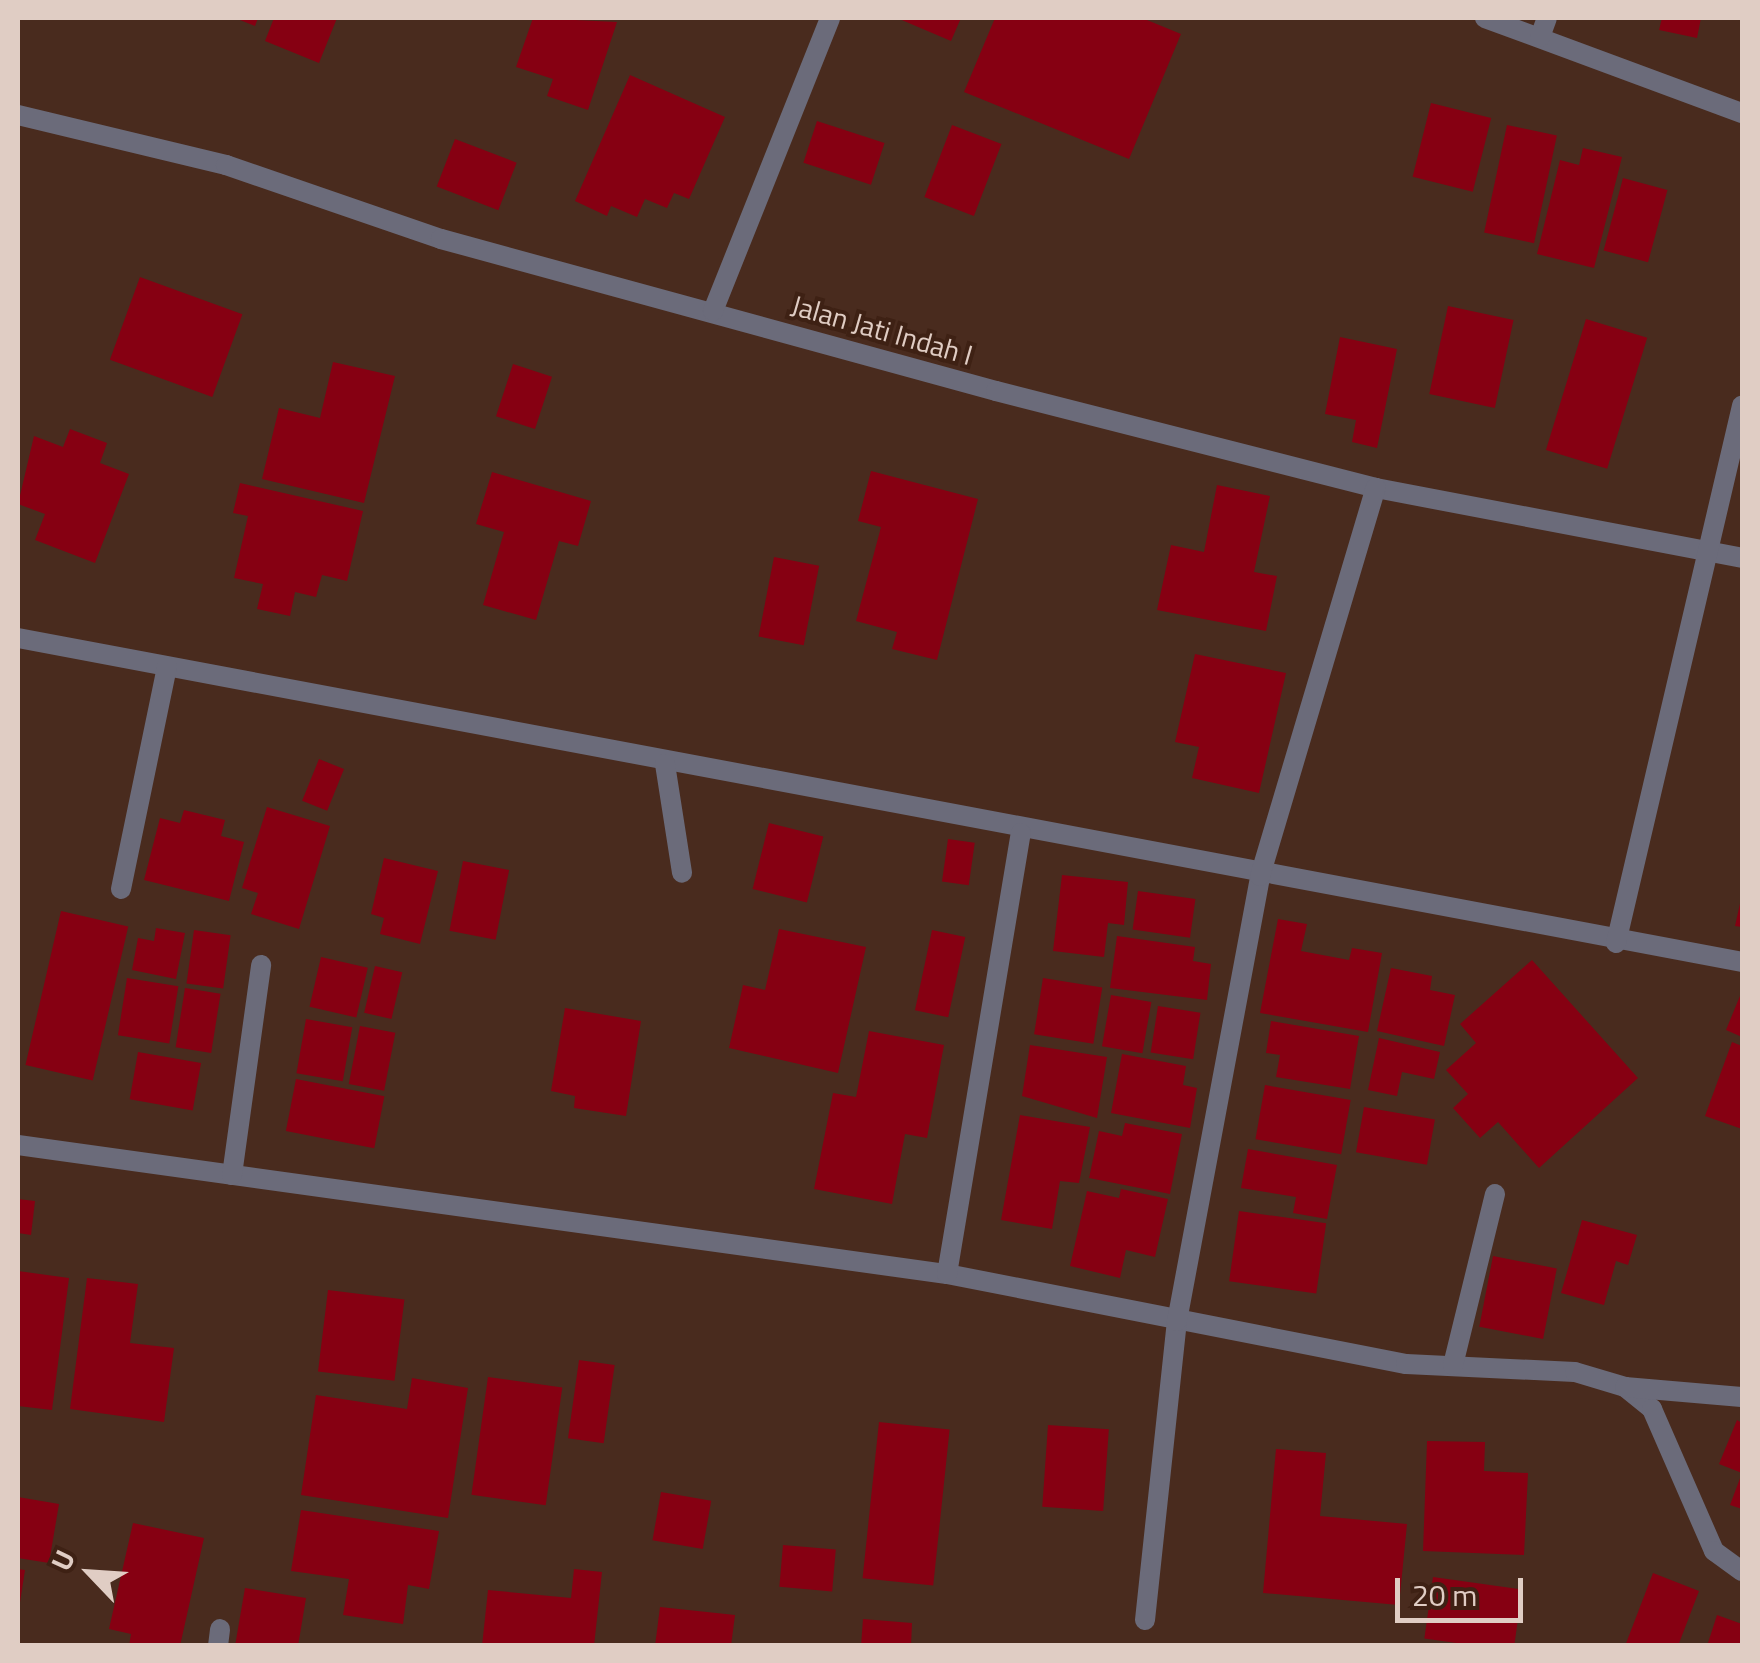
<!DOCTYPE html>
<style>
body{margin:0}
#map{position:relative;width:1760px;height:1663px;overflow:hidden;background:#492b1e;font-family:"Titillium Web",sans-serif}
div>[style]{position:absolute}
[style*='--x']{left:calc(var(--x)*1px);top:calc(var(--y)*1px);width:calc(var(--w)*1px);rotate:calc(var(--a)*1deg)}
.building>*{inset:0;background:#860012;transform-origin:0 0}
.street>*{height:20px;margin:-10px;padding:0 10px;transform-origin:10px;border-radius:10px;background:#6b6b7a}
span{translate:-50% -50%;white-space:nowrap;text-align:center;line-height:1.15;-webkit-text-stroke:8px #3e2114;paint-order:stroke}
.street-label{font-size:28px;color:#e0cdc4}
.frame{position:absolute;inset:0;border:20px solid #e0cdc4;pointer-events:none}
.north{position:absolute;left:40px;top:1523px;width:100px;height:100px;-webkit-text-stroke:8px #3e2114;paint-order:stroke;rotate:295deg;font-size:28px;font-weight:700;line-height:40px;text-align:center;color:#e0cdc4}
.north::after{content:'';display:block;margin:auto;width:35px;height:45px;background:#e0cdc4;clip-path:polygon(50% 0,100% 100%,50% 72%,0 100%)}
.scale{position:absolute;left:1395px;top:1578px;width:128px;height:45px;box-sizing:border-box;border:5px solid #e0cdc4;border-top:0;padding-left:12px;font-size:30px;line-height:35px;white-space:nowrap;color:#e0cdc4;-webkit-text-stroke:8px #3e2114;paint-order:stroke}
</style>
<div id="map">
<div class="building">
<div style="clip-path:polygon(235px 18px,258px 18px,255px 26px)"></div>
<div style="clip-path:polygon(274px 18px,337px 18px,319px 63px,265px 41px)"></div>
<div style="clip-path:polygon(533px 18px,617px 22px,588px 110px,547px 96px,553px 79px,516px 67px)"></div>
<div style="clip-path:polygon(897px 18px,961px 18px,951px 41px)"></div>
<div style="clip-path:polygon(995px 18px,1142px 18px,1181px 34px,1129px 159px,964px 92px)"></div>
<div style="clip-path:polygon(1662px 18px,1701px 18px,1697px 38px,1659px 30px)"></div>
<div style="clip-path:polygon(630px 75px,725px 117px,689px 199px,674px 193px,667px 208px,645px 199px,637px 217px,611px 206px,607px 216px,575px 201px)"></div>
<div style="left:1431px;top:103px;width:62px;height:76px;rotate:14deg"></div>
<div style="left:817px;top:121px;width:71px;height:44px;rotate:18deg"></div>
<div style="left:952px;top:125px;width:53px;height:77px;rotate:21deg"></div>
<div style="left:1507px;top:125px;width:51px;height:110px;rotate:12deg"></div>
<div style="left:455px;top:139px;width:66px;height:51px;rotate:21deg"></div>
<div style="clip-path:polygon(1583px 148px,1622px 157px,1594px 268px,1537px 254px,1560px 160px,1579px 165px)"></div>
<div style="left:1623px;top:178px;width:46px;height:75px;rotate:15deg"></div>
<div style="left:140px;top:277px;width:109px;height:88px;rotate:20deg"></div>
<div style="left:1448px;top:306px;width:67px;height:90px;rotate:12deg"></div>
<div style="left:1586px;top:319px;width:64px;height:137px;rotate:17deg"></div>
<div style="clip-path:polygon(1340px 337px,1397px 349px,1377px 448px,1352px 442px,1356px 420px,1325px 414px)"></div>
<div style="clip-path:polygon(333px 362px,395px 376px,364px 503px,262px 479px,279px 408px,320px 418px)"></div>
<div style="left:513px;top:364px;width:41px;height:55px;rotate:18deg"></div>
<div style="clip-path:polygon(70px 429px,107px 443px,100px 463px,129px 474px,95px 563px,35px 540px,45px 514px,18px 504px,34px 436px,63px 447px)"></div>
<div style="clip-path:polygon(871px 471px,978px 499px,937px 660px,892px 649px,897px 632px,856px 621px,881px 527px,858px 521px)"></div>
<div style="clip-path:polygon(492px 472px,591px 501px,578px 546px,559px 541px,536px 620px,483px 605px,504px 532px,476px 524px)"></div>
<div style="clip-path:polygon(240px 483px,363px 511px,347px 581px,322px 575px,316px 597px,295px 592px,290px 616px,257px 609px,263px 584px,234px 578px,248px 516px,233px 513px)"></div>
<div style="clip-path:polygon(1217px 485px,1270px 496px,1254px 572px,1277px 576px,1266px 631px,1157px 610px,1171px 545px,1204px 552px)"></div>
<div style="left:774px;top:557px;width:46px;height:81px;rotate:11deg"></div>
<div style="clip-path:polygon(1195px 654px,1286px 673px,1259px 793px,1192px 778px,1199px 747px,1175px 742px)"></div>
<div style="left:319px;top:759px;width:27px;height:45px;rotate:22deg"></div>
<div style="clip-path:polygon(267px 807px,330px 826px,299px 929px,251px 914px,258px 893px,242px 888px)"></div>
<div style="clip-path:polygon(184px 810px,225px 820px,221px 836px,244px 842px,229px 901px,144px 880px,160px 818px,180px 823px)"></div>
<div style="left:769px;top:823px;width:56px;height:68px;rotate:14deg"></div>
<div style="left:948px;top:839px;width:27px;height:43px;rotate:8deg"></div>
<div style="clip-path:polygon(384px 858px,438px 871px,420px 944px,380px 934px,384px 918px,371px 914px)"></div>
<div style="left:463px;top:861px;width:47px;height:71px;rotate:11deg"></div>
<div style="clip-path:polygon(1062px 875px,1128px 882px,1124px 925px,1108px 923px,1104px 957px,1053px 951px)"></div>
<div style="left:1138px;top:891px;width:58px;height:39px;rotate:8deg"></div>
<div style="clip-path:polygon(1741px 899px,1742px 899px,1742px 927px,1735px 926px)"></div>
<div style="left:61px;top:911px;width:69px;height:158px;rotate:13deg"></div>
<div style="clip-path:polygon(1278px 919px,1307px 924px,1301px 951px,1349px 960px,1352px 948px,1382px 953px,1368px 1032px,1260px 1013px)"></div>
<div style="clip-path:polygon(156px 928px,185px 933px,176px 979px,132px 970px,138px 938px,154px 941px)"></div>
<div style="clip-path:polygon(779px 929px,866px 947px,838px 1073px,729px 1048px,743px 985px,765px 990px)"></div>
<div style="left:194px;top:930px;width:37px;height:54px;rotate:8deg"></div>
<div style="left:932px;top:930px;width:34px;height:82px;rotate:12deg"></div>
<div style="clip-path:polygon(1117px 936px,1195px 947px,1193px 961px,1211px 964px,1207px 1000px,1110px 988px)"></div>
<div style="left:321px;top:957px;width:48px;height:51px;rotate:13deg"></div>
<div style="clip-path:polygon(1532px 960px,1638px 1078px,1539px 1168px,1498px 1122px,1480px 1138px,1453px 1108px,1468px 1094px,1446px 1070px,1476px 1043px,1460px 1024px)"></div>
<div style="left:375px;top:966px;width:28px;height:48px;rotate:13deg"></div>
<div style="clip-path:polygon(1391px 968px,1432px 976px,1430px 990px,1455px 995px,1444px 1046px,1377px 1031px)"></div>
<div style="left:127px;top:978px;width:52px;height:58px;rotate:9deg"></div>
<div style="left:1043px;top:978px;width:60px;height:57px;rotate:9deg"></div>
<div style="left:185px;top:988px;width:36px;height:60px;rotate:9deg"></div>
<div style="clip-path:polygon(1742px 991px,1742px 1037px,1726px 1030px)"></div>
<div style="left:1111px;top:995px;width:41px;height:52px;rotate:10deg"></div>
<div style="left:1158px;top:1006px;width:43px;height:47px;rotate:9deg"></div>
<div style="clip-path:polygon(565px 1008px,641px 1021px,626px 1116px,574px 1108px,575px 1096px,551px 1091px)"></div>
<div style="left:306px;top:1019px;width:47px;height:55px;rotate:10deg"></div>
<div style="clip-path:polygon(1271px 1021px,1359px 1036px,1350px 1089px,1276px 1077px,1280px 1055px,1266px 1053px)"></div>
<div style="left:360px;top:1026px;width:36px;height:59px;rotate:11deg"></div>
<div style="clip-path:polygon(869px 1031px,944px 1045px,927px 1138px,905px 1134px,892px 1204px,814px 1189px,833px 1093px,856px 1097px)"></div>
<div style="clip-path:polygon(1379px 1038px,1440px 1052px,1434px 1079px,1402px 1072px,1397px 1096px,1368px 1090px)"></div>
<div style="clip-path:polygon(1732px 1042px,1742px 1046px,1742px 1129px,1705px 1116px)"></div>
<div style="clip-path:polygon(1030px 1045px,1107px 1057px,1097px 1118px,1022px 1096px)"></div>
<div style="left:138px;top:1052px;width:64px;height:48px;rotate:10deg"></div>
<div style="clip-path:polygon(1122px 1054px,1186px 1066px,1183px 1085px,1197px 1088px,1190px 1128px,1111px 1113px)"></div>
<div style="left:296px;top:1079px;width:90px;height:53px;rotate:11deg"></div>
<div style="left:1265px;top:1085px;width:87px;height:55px;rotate:10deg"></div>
<div style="left:1364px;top:1107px;width:72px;height:46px;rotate:10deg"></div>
<div style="clip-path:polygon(1020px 1115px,1090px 1127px,1079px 1183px,1060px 1181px,1052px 1229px,1001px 1220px)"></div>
<div style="clip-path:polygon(1125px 1123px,1182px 1134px,1170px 1194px,1089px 1178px,1099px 1131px,1122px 1136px)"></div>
<div style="clip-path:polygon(1248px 1149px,1337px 1165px,1327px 1219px,1293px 1213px,1296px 1197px,1241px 1188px)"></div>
<div style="clip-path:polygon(1121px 1189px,1168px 1199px,1155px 1257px,1126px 1250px,1120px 1278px,1070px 1266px,1087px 1191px,1119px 1198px)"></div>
<div style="clip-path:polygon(18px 1199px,35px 1201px,31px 1235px,18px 1233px)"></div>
<div style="left:1239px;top:1211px;width:88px;height:71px;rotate:8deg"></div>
<div style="clip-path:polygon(1582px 1220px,1637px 1235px,1628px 1265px,1616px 1261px,1604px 1305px,1561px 1293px)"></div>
<div style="left:1493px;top:1256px;width:65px;height:72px;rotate:11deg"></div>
<div style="clip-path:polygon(18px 1271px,69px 1278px,52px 1410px,18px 1406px)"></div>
<div style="clip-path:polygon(87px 1278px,138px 1284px,130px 1343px,174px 1348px,164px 1422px,70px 1409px)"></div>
<div style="left:328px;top:1290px;width:77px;height:82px;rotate:7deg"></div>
<div style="left:579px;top:1360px;width:36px;height:79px;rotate:8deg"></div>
<div style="left:488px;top:1377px;width:75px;height:119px;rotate:8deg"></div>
<div style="clip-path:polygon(412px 1378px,468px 1388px,448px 1518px,301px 1495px,316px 1395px,407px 1409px)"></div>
<div style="clip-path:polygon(1737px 1420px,1742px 1423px,1742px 1509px,1730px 1505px,1742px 1473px,1719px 1464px)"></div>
<div style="left:879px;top:1422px;width:71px;height:157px;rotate:6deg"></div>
<div style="left:1048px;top:1425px;width:61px;height:82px;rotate:4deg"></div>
<div style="clip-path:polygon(1427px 1441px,1485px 1442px,1484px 1471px,1528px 1473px,1524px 1555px,1423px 1551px)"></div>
<div style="clip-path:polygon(1276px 1449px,1326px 1453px,1320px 1516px,1407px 1524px,1399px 1605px,1263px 1593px)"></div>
<div style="left:661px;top:1492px;width:51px;height:49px;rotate:10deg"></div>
<div style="clip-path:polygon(18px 1497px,59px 1504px,49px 1563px,18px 1558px)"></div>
<div style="clip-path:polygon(301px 1510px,439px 1531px,429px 1589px,408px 1585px,403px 1624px,343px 1615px,349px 1579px,291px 1571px)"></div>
<div style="clip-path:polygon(133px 1523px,204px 1538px,180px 1646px,129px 1646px,131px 1634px,109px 1629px)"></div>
<div style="left:783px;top:1545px;width:53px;height:42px;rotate:5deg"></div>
<div style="clip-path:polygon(18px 1569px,25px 1570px,20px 1602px,18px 1602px)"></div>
<div style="clip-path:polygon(574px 1569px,602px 1572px,594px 1646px,482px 1646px,488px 1590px,571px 1598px)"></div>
<div style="clip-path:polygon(1653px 1573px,1699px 1591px,1678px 1646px,1625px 1646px)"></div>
<div style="left:1433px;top:1577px;width:90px;height:62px;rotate:8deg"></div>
<div style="clip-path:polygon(245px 1588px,306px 1598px,298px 1646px,235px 1646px)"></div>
<div style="clip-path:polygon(660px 1607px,735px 1615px,731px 1646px,655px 1646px)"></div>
<div style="clip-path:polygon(1717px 1615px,1742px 1624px,1742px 1646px,1707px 1646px)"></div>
<div style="clip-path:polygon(863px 1619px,912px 1623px,911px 1646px,861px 1646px)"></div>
</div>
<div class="street">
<div style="--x:1485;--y:18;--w:274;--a:20.3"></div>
<div style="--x:1540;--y:37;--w:20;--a:-70"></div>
<div style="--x:18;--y:115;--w:214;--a:13.5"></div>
<div style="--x:226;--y:165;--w:227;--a:19"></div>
<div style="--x:441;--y:239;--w:575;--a:15.32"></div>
<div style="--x:996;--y:391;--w:392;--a:14.3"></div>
<div style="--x:1376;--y:488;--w:373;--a:10.8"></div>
<div style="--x:713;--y:311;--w:315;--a:-68.2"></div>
<div style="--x:18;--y:638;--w:1754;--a:10.64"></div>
<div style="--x:665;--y:764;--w:110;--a:81.1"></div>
<div style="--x:121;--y:889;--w:227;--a:-78.3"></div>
<div style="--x:1616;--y:943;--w:552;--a:-76.8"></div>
<div style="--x:18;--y:1145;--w:938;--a:7.91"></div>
<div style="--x:947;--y:1274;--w:468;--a:11.1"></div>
<div style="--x:1406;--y:1364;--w:169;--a:2.7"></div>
<div style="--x:1575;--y:1372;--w:52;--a:16.7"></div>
<div style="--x:1625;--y:1387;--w:35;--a:39"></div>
<div style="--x:1652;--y:1409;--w:155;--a:66.4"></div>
<div style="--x:1714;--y:1551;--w:34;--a:36"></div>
<div style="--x:232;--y:1175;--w:212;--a:-82.1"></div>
<div style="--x:947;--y:1274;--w:447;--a:-80.5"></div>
<div style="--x:1453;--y:1365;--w:176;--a:-76.2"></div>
<div style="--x:1625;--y:1387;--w:117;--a:4.9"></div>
<div style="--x:1145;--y:1620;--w:301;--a:-83.9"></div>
<div style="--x:1177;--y:1321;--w:453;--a:-79.4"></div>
<div style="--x:1260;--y:876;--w:405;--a:-73.4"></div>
<div style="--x:218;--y:1646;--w:17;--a:-83"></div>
</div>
<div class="street-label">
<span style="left:882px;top:330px;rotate:16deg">Jalan Jati Indah I</span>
</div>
<div class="frame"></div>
<div class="north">U</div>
<div class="scale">20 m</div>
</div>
